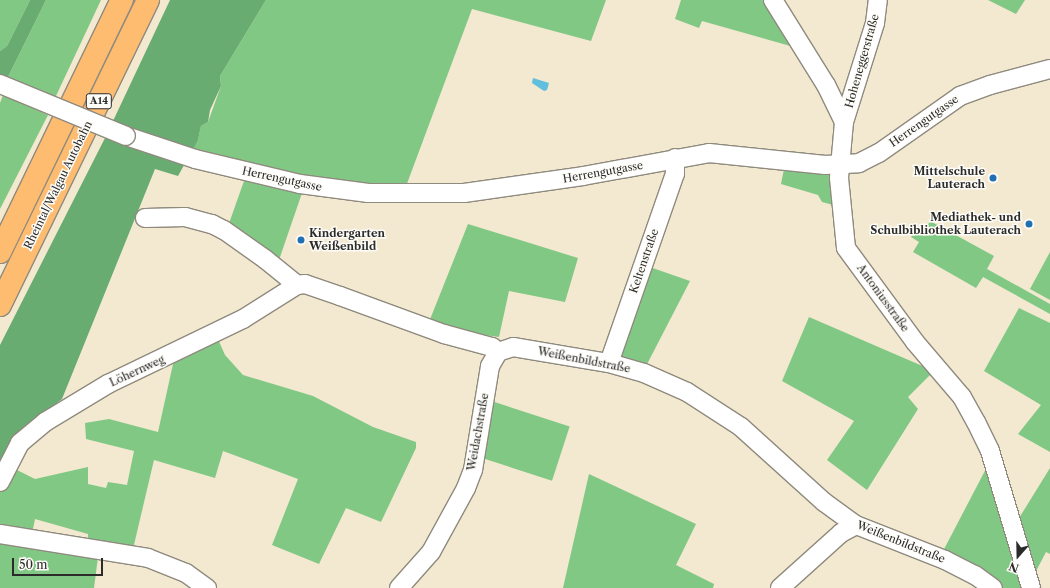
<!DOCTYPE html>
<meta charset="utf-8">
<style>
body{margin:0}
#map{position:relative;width:1050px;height:588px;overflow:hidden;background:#f3e8d0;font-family:"Libre Caslon Text",serif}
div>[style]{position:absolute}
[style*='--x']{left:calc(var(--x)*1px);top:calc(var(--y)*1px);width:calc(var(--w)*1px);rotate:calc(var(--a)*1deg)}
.green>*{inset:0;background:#81c884;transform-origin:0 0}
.forest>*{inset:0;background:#68ac72}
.water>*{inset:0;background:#60bede}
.roads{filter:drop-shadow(1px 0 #8f8a7e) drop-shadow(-1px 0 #8f8a7e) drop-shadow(0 1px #8f8a7e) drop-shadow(0 -1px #8f8a7e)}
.minor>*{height:18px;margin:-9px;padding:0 9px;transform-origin:9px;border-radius:9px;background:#fff}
.highway>*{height:22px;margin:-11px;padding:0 11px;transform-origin:11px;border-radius:11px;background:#febc70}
.bridges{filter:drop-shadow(1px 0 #8f8a7e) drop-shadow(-1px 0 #8f8a7e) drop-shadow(0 1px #8f8a7e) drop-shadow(0 -1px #8f8a7e)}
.minor-bridge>*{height:18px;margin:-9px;padding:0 9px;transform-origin:9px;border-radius:9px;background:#fff}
.dots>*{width:11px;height:11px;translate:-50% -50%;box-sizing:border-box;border:2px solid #fdfcf7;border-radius:50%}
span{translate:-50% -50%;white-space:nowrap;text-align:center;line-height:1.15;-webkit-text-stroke:3px #fdfcf7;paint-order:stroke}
.shield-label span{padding:1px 3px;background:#fdfcf7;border:1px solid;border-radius:3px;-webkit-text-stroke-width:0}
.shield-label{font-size:10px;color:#2b2b2b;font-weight:700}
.street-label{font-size:11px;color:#2b2b2b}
.poi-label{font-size:11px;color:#2b2b2b;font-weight:700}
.right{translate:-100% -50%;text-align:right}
.left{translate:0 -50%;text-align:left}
.north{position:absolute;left:998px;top:536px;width:40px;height:40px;-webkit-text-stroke:3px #fdfcf7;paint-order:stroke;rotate:200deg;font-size:11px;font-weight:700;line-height:16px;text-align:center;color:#2b2b2b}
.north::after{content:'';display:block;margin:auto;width:14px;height:18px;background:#2b2b2b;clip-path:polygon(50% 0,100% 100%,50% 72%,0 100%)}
.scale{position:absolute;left:12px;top:558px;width:91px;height:18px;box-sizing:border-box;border:2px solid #2b2b2b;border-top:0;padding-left:5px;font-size:12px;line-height:14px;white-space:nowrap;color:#2b2b2b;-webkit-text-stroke:3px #fdfcf7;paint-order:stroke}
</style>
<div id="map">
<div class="green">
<div style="clip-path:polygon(0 0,30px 0,7px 46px,0 51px)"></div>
<div style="clip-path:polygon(46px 0,101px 0,55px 98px,8px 77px)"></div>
<div style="clip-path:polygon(266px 0,606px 0,591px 41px,472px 9px,405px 189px,342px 185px,189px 153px,198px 140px,201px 126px,208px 122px,221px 86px,220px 76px)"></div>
<div style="clip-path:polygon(681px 0,778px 0,801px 49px,702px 21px,699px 28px,675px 19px)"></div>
<div style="clip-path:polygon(988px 0,1025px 0,1016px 14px)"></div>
<div style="clip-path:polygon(3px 95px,48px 115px,0 209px,0 103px)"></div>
<div style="clip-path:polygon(784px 169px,828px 174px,833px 180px,837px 206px,822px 202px,818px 195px,781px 184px)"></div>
<div style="clip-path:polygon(244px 181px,302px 193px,279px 260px,227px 229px)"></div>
<div style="clip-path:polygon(930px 221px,994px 256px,987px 269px,1050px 304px,1050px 314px,983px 277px,976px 288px,913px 252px,919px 242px,911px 237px,915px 230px,923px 234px)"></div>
<div style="clip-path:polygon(468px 224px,578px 258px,565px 302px,509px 291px,499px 337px,484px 335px,482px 340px,429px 322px)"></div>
<div style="clip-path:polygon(1050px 252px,1050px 300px,1030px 289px)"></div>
<div style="clip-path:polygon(644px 265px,690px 281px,643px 372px,610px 362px)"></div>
<div style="clip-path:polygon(1019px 308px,1050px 323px,1050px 452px,1018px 434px,1041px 405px,984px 371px)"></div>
<div style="clip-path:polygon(809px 317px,934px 371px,908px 397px,918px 409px,867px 490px,827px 460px,854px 421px,782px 381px)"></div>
<div style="clip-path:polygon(217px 337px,225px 355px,243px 375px,313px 396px,373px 427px,416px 442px,416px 448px,381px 522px,346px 508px,319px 564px,272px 545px,298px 479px,223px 451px,215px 478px,154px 460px,133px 549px,88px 544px,88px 534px,35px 519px,32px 534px,0 529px,0 491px,11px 467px,35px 479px,88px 467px,88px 484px,106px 488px,108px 482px,127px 485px,134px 451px,86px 439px,85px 423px,109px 419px,158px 432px,175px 355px)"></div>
<div style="left:485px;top:399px;width:89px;height:57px;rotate:18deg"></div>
<div style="clip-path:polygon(989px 463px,1022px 588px,1000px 588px,941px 555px)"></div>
<div style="clip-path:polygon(1050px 468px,1050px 554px,1046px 552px,1033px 577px,1016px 523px)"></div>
<div style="clip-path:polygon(589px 474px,696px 524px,676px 565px,714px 584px,713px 588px,563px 588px)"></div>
<div style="clip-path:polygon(0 541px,98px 557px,94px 588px,0 588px)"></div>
</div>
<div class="forest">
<div style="clip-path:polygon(30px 0,46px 0,8px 77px,0 74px,0 51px,7px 46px)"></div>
<div style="clip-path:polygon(170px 0,266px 0,220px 76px,221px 86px,210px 110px,208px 122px,201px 126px,198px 140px,178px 176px,155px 169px,62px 399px,20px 432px,0 462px,0 345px,105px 138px,123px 144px,131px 127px,113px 121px)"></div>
</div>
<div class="water">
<div style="clip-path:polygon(533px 78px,549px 83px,547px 90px,544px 91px,532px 83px)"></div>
</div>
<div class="roads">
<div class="minor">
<div style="--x:773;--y:0;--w:100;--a:58.1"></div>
<div style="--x:826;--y:85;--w:41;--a:64.1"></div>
<div style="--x:844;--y:122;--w:56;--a:95.1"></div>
<div style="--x:839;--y:178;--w:70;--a:84.3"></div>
<div style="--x:846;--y:248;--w:117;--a:53.7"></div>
<div style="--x:915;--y:342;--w:72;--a:49.5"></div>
<div style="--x:962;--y:397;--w:29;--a:61"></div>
<div style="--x:976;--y:422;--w:32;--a:64"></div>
<div style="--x:990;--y:451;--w:143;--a:73.3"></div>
<div style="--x:844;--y:122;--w:104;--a:-72.6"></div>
<div style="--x:875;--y:23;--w:23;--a:-83"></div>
<div style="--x:126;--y:136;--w:73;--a:18.4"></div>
<div style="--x:195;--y:159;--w:108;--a:13.4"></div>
<div style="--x:300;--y:184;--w:69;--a:7.5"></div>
<div style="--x:368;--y:193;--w:96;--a:0"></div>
<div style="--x:464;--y:193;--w:120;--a:-8.1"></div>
<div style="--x:583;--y:176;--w:128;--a:-10.3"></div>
<div style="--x:709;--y:153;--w:117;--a:5.9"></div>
<div style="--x:825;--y:165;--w:34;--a:-3"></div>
<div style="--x:859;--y:163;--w:22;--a:-27"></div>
<div style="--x:879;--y:153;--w:99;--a:-35.1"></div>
<div style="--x:960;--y:96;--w:32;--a:-20"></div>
<div style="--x:990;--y:85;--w:62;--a:-14.9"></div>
<div style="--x:145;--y:218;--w:40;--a:-1.4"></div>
<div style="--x:185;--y:217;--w:28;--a:15"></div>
<div style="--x:212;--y:224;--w:13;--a:27"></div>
<div style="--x:224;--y:230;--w:50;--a:35.3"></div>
<div style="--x:265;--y:259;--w:41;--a:39.1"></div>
<div style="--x:297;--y:285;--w:8;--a:-7"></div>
<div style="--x:305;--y:284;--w:37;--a:19"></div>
<div style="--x:340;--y:296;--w:111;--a:20.1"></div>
<div style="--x:444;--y:334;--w:50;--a:15.2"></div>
<div style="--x:492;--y:347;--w:8;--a:40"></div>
<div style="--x:498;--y:352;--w:16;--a:-18"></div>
<div style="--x:513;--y:347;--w:97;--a:9.5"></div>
<div style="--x:609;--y:363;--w:36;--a:16"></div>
<div style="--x:644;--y:373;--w:47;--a:23.8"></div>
<div style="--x:687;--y:392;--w:64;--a:32.9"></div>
<div style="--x:741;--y:427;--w:112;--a:42.1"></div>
<div style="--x:824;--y:502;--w:39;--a:36"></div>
<div style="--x:856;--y:525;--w:96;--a:21.5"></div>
<div style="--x:945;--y:560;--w:34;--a:27"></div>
<div style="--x:975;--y:575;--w:22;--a:36"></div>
<div style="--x:609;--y:363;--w:200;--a:-70.8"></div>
<div style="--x:675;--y:174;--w:16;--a:-90"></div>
<div style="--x:0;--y:482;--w:44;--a:-62.9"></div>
<div style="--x:20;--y:443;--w:33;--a:-40"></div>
<div style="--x:45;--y:422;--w:74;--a:-31.1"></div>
<div style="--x:108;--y:384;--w:150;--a:-25.7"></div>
<div style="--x:243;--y:319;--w:64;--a:-32.2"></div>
<div style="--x:0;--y:534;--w:150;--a:9.2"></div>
<div style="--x:148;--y:558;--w:41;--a:21.5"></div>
<div style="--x:186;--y:573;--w:26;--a:36"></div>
<div style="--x:399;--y:588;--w:48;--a:-48.4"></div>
<div style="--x:431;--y:552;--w:73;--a:-61.3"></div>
<div style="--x:466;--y:488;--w:19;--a:-69"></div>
<div style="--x:473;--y:470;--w:105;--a:-80.7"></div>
<div style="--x:490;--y:366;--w:16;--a:-60"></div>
<div style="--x:780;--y:588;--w:82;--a:-42"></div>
<div style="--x:841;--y:533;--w:17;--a:-28"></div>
</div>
<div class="highway">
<div style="--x:0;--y:252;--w:280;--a:-64.2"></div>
<div style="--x:0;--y:305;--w:339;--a:-64.1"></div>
</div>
</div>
<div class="bridges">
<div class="minor-bridge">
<div style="--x:0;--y:84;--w:136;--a:22.4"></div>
</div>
</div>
<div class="dots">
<div style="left:993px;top:178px;background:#1f6fb2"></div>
<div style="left:1029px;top:224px;background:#1f6fb2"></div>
<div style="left:301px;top:240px;background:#1f6fb2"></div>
</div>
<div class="shield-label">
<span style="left:99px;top:101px">A14</span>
</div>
<div class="street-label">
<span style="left:862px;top:61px;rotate:-74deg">Hoheneggerstraße</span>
<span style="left:924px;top:121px;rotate:-35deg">Herrengutgasse</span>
<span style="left:603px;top:172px;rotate:-10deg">Herrengutgasse</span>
<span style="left:282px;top:179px;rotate:12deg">Herrengutgasse</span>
<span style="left:58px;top:185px;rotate:-64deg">Rheintal/Walgau Autobahn</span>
<span style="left:644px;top:261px;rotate:-71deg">Keltenstraße</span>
<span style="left:883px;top:298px;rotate:54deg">Antoniusstraße</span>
<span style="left:584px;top:360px;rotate:11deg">Weißenbildstraße</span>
<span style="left:137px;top:371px;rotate:-25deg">Löhernweg</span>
<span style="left:478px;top:432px;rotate:-80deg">Weidachstraße</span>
<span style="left:901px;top:542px;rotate:22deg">Weißenbildstraße</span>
</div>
<div class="poi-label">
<span class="right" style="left:985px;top:178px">Mittelschule<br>Lauterach</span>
<span class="right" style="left:1021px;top:224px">Mediathek- und<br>Schulbibliothek Lauterach</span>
<span class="left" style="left:309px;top:240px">Kindergarten<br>Weißenbild</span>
</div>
<div class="north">N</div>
<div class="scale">50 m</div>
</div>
